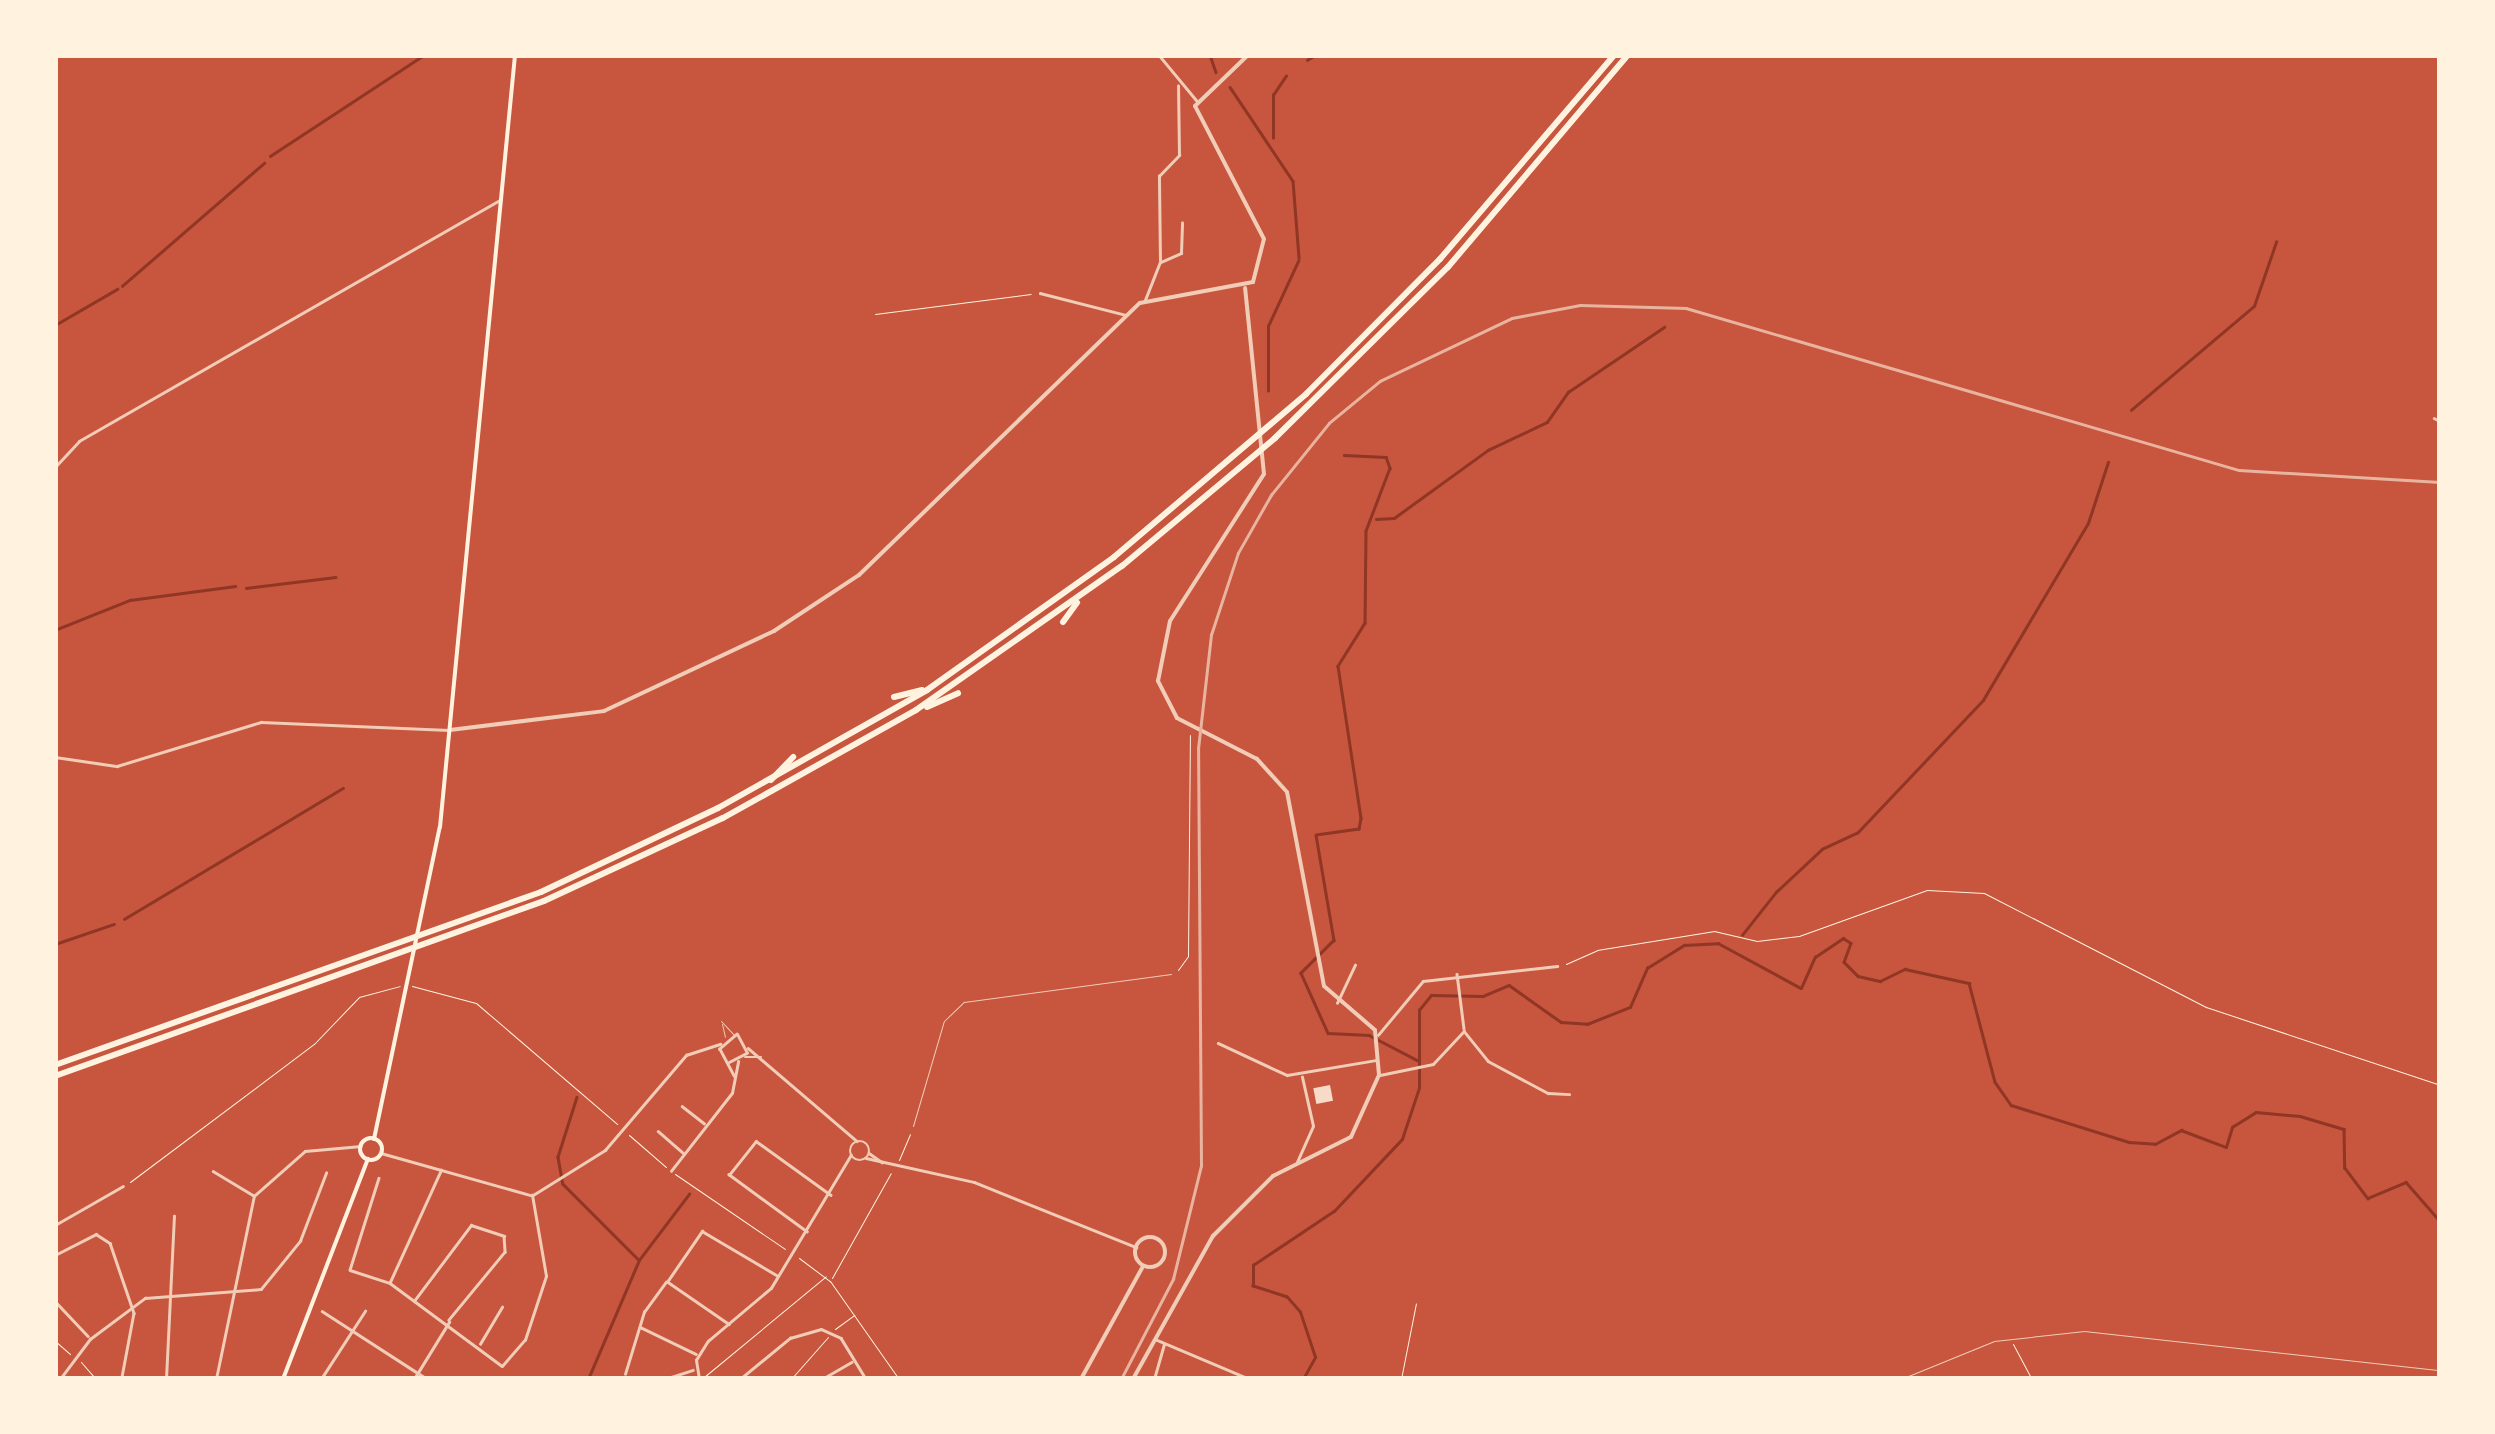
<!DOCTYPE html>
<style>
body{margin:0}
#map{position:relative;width:2495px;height:1434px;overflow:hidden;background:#c8553d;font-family:"Nunito Sans",sans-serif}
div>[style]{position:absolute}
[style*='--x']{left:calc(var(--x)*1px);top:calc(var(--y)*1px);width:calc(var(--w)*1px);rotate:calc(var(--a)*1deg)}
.stream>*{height:2.5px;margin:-1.25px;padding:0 1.25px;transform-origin:1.25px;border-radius:1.25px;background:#8f3625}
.building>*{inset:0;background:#f7dbc8;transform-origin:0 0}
.path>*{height:1px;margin:-0.5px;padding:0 0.5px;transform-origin:0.5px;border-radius:0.5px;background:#fff3e0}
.service>*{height:1px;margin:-0.5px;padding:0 0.5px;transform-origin:0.5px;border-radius:0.5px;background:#f1ccb7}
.minor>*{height:2.5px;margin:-1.25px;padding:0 1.25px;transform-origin:1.25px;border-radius:1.25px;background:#f1ccb7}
.minor>.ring{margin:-1.25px;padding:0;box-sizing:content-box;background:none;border:2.5px solid #f1ccb7;border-radius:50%}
.tertiary>*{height:4px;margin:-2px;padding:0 2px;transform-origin:2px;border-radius:2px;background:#f1ccb7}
.tertiary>.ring{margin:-2px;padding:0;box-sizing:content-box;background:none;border:4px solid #f1ccb7;border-radius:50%}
.secondary>*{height:4px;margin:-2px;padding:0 2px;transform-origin:2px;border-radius:2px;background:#fff3e0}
.secondary>.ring{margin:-2px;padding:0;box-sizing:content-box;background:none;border:4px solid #fff3e0;border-radius:50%}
.motorway>*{height:6px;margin:-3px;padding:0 3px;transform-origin:3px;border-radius:3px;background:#fff3e0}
.rail>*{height:2.5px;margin:-1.25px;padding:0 1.25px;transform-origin:1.25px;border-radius:1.25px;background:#e9b49f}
span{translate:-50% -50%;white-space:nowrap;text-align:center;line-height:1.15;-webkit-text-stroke:8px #fff3e0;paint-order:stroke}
.frame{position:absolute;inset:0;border:58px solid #fff3e0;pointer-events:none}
</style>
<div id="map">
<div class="stream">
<div style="--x:1210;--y:55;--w:18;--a:71"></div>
<div style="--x:1307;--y:60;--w:9;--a:-32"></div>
<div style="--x:1230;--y:87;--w:113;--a:56.2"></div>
<div style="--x:1293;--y:181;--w:77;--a:85.5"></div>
<div style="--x:1273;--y:138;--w:43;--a:-90"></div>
<div style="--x:1273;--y:95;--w:23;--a:-56"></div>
<div style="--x:270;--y:156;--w:184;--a:-33.3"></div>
<div style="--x:122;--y:286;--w:188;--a:-40.9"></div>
<div style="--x:55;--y:325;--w:72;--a:-30.1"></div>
<div style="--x:1268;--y:391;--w:65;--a:-90"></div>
<div style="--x:1268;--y:326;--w:72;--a:-65.2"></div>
<div style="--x:2131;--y:410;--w:161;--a:-40.2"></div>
<div style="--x:2254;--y:306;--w:68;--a:-71"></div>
<div style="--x:1344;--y:455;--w:42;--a:2.7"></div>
<div style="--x:1386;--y:457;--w:12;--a:70"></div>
<div style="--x:1390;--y:468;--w:67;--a:110.9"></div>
<div style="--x:1366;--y:531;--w:92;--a:90.6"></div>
<div style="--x:1365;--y:623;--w:51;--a:122.1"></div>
<div style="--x:1338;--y:666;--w:154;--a:81.4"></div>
<div style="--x:1361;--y:818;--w:11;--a:100"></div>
<div style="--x:1359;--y:829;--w:43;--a:172.1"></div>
<div style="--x:1316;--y:835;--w:107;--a:80.3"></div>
<div style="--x:1334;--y:940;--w:47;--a:135"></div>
<div style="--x:1301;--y:973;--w:66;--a:65.8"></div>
<div style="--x:1328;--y:1033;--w:41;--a:2.8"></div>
<div style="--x:1369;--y:1035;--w:54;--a:27.5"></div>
<div style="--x:1376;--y:519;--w:18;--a:-3"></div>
<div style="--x:1394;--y:518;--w:116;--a:-35.9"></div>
<div style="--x:1488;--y:450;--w:65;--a:-25.4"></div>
<div style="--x:1547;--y:422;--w:37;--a:-55"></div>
<div style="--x:1568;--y:392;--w:116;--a:-34.1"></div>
<div style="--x:246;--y:588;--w:90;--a:-7"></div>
<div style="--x:55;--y:630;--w:81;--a:-21.8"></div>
<div style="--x:130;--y:600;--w:106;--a:-7.6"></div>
<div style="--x:124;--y:919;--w:255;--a:-30.9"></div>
<div style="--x:1742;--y:935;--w:55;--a:-51.7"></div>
<div style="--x:1776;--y:892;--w:63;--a:-43.1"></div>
<div style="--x:1822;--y:849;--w:38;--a:-25"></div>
<div style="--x:1857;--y:833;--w:183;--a:-46.5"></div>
<div style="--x:1983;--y:700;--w:206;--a:-59.3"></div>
<div style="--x:2088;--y:523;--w:64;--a:-71.8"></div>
<div style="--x:55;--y:944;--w:62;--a:-18.7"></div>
<div style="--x:577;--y:1097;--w:63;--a:107.6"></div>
<div style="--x:558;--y:1157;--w:27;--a:80"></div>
<div style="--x:563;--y:1184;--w:107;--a:45"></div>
<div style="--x:588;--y:1379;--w:129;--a:-66.8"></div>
<div style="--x:639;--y:1260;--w:83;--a:-52.9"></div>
<div style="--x:1303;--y:1379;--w:25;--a:-61"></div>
<div style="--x:1315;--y:1357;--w:47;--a:-108.4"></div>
<div style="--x:1300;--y:1312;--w:20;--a:-131"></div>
<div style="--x:1287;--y:1297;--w:36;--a:-162"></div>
<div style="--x:1253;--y:1286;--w:21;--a:-90"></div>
<div style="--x:1253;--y:1265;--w:97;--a:-33.7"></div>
<div style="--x:1334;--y:1211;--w:99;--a:-46.6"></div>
<div style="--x:1402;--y:1139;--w:54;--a:-71.6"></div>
<div style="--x:1419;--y:1088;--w:78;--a:-90"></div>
<div style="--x:1419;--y:1010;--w:19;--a:-51"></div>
<div style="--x:1431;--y:995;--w:52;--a:1.1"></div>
<div style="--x:1483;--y:996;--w:28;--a:-23"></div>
<div style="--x:1509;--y:985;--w:64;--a:35.4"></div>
<div style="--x:1561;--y:1022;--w:26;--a:4"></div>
<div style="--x:1587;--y:1024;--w:46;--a:-21.6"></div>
<div style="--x:1630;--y:1007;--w:43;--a:-66.4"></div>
<div style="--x:1647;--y:968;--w:44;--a:-31.9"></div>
<div style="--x:1684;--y:945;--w:34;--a:-3"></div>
<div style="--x:1718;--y:943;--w:94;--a:28.5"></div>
<div style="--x:1801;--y:988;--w:34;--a:-66"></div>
<div style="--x:1815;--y:957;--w:34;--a:-34"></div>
<div style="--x:1843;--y:938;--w:9;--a:32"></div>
<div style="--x:1851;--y:943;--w:20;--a:110"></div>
<div style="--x:1844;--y:962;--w:20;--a:45"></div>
<div style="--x:1858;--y:976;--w:23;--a:13"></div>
<div style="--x:1880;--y:981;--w:28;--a:-26"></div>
<div style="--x:1905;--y:969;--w:66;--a:12.3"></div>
<div style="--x:1969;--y:983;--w:102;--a:75.3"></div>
<div style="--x:1995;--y:1082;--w:28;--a:55"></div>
<div style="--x:2011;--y:1105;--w:124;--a:17.4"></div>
<div style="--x:2129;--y:1142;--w:26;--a:4"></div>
<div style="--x:2155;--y:1144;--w:30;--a:-28"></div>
<div style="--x:2181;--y:1130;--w:48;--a:20.7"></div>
<div style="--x:2226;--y:1147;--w:21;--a:-73"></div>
<div style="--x:2232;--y:1127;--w:28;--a:-32"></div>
<div style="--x:2256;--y:1112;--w:44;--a:5.2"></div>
<div style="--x:2300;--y:1116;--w:46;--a:16.5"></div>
<div style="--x:2344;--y:1129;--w:39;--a:89"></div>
<div style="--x:2345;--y:1168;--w:38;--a:53"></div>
<div style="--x:2368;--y:1198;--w:41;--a:-22.8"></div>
<div style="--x:2406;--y:1182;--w:52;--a:48.9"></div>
</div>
<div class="building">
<div style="left:1330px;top:1085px;width:16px;height:17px;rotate:79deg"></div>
</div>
<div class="path">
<div style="--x:875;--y:314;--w:157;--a:-7.3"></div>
<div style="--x:1566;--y:964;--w:34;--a:-24"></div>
<div style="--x:1597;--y:950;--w:119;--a:-9.2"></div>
<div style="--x:1714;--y:931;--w:44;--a:13.1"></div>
<div style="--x:1757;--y:941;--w:42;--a:-6.8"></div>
<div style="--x:1799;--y:936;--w:136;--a:-19.8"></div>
<div style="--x:1927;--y:890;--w:57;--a:3"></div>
<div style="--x:1984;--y:893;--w:250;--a:27.2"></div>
<div style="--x:2206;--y:1007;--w:247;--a:18.4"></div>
<div style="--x:1178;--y:970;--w:17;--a:-54"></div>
<div style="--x:1188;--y:956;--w:221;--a:-89.5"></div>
<div style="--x:412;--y:986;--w:66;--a:14.9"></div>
<div style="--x:476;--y:1003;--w:186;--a:40.6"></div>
<div style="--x:629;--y:1135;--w:49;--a:40.9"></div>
<div style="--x:899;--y:1160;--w:28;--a:-67"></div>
<div style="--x:675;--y:1174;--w:133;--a:34.3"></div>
<div style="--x:130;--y:1182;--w:230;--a:-36.9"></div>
<div style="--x:314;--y:1044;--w:65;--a:-46.2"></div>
<div style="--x:359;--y:997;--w:42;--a:-15"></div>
<div style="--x:799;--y:1258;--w:39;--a:37"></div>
<div style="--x:830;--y:1281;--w:120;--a:54.9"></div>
<div style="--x:832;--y:1278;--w:120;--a:-60.7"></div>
<div style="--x:835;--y:1329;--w:24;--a:-36"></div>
<div style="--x:55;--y:1341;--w:20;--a:41"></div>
<div style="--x:2013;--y:1344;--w:40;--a:62"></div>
<div style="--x:81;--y:1362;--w:23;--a:49"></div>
<div style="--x:704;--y:1377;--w:158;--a:-39.6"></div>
<div style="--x:791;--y:1379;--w:56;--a:-48.6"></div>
<div style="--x:1401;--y:1379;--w:77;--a:-78.8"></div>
</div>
<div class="service">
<div style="--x:721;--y:1021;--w:18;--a:47"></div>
<div style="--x:722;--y:1024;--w:13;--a:77"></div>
<div style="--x:913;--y:1126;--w:109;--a:-73.6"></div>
<div style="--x:944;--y:1021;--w:28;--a:-44"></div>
<div style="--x:964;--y:1002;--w:209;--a:-7.7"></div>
<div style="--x:1901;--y:1379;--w:100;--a:-22.2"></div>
<div style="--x:1994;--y:1341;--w:91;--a:-6.3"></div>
<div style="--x:2084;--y:1331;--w:358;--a:6.3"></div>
</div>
<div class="minor">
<div style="--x:1159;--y:55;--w:60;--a:50.4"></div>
<div style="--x:1161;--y:262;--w:22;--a:-24"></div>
<div style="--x:1181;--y:253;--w:30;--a:-88"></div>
<div style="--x:1040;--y:293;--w:89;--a:14.3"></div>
<div style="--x:1145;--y:300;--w:41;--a:-68.5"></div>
<div style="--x:1160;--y:262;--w:86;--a:-90.7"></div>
<div style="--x:1159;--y:176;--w:29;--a:-46"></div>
<div style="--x:1179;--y:155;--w:69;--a:-90.8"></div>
<div style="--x:2434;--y:418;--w:7;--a:27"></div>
<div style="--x:55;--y:467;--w:35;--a:-47"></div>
<div style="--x:79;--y:441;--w:486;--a:-29.8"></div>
<div style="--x:55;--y:757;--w:63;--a:8.3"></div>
<div style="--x:117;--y:766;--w:151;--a:-17"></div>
<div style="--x:261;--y:722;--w:188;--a:2.4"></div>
<div style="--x:1457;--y:974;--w:55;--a:82.7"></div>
<div style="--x:1337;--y:1003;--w:42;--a:-64.7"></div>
<div style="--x:1378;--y:1035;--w:70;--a:-50.2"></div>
<div style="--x:1423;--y:981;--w:135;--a:-6.4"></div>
<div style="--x:1218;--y:1043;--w:76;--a:24.9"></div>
<div style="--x:1287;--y:1075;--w:91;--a:-9.5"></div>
<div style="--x:748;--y:1048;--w:143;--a:40.5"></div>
<div style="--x:745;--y:1057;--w:16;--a:0"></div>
<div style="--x:729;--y:1062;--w:20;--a:-27"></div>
<div style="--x:747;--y:1053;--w:21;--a:-118"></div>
<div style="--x:737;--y:1034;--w:23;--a:139"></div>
<div style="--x:720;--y:1049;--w:30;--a:62"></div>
<div style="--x:1380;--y:1075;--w:54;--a:-11.7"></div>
<div style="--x:1433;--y:1064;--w:45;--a:-46.8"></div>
<div style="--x:1464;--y:1031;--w:38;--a:51"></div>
<div style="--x:1488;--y:1061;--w:68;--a:28.1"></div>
<div style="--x:1548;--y:1093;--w:21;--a:3"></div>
<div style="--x:682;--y:1106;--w:28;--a:38"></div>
<div style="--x:658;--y:1131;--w:33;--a:41"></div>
<div class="ring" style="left:850px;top:1141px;width:17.5px;height:17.5px"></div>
<div style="--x:381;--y:1153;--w:155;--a:15.7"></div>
<div style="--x:869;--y:1153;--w:16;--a:35"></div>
<div style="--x:866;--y:1158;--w:111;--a:12.5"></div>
<div style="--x:974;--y:1182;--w:175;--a:21.9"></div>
<div style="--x:1297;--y:1162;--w:39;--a:-66"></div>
<div style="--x:1313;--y:1126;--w:50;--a:-102.7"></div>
<div style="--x:213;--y:1171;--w:47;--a:31"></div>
<div style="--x:671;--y:1171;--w:99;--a:-52"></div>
<div style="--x:732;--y:1093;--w:32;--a:-79"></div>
<div style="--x:379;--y:1178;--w:96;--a:107.5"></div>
<div style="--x:350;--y:1270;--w:42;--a:18"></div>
<div style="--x:390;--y:1283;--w:139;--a:36.5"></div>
<div style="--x:502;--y:1366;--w:35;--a:-49"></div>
<div style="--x:525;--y:1340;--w:67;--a:-71.8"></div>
<div style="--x:546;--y:1276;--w:82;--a:-99.8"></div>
<div style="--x:533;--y:1195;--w:85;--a:-32"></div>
<div style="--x:605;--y:1150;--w:125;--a:-49.5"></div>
<div style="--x:686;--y:1055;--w:36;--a:-18"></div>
<div style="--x:55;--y:1225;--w:78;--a:-29.8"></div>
<div style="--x:807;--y:1232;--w:97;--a:-143.8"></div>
<div style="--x:729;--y:1175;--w:43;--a:-51.5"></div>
<div style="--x:756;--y:1141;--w:92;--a:35.8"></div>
<div style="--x:55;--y:1255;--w:46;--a:-27.1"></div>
<div style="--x:96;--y:1234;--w:17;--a:33"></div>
<div style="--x:110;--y:1243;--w:74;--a:71.1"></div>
<div style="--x:134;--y:1313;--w:65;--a:100.6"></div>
<div style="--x:390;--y:1282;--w:123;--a:-65.5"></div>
<div style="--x:667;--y:1282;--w:62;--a:-55.5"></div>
<div style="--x:702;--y:1231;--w:88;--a:30.6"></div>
<div style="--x:668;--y:1282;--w:74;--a:34.5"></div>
<div style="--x:55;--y:1301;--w:48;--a:46.7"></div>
<div style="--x:414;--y:1301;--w:95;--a:-53.1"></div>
<div style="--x:471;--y:1225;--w:35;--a:18"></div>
<div style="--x:504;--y:1236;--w:16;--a:86"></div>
<div style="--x:505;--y:1252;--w:88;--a:129.5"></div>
<div style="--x:322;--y:1311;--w:125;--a:32.9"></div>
<div style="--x:640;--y:1327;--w:62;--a:25.7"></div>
<div style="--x:1157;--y:1340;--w:101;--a:22.8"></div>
<div style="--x:480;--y:1344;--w:43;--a:-59.3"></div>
<div style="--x:625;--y:1374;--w:65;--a:-73"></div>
<div style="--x:644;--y:1312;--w:37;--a:-54"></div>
<div style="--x:60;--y:1379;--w:50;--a:-53.1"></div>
<div style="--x:90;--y:1339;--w:69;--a:-36.7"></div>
<div style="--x:145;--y:1298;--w:116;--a:-4.4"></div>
<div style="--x:261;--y:1289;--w:62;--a:-50.9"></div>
<div style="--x:300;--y:1241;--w:73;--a:-69.1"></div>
<div style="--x:166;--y:1379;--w:163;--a:-87.2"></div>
<div style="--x:216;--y:1379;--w:187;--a:-78.3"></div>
<div style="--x:254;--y:1196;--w:68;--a:-41.4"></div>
<div style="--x:305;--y:1151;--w:56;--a:-5.1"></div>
<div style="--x:321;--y:1379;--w:81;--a:-57.1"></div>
<div style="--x:414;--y:1379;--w:67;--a:-58.4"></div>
<div style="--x:665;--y:1379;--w:29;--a:-18"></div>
<div style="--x:699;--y:1379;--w:19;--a:-99"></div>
<div style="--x:696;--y:1360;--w:22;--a:-58"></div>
<div style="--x:708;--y:1341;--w:82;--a:-40.1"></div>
<div style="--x:771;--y:1288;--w:155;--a:-59"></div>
<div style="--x:740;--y:1379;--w:65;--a:-39.4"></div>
<div style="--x:790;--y:1338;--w:32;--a:-16"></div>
<div style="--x:821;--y:1329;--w:22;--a:24"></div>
<div style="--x:841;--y:1338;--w:48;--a:58.6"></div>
<div style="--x:822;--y:1379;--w:34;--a:-30"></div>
<div style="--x:1154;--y:1379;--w:36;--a:-74"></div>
</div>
<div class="tertiary">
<div style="--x:450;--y:730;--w:155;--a:-7"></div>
<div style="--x:604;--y:711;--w:188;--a:-25.2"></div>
<div style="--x:774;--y:631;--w:102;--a:-33.4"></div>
<div style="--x:859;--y:575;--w:391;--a:-44.1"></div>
<div style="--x:1140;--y:303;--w:115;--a:-10.5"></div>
<div style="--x:1253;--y:282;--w:44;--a:-75.7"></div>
<div style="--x:1264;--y:239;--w:150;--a:-117.4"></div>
<div style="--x:1195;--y:106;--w:74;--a:-43.9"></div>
<div class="ring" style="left:1135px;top:1237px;width:26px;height:26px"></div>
<div style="--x:1081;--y:1379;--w:129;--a:-61.2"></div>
<div style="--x:1133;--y:1379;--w:164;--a:-60.8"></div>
<div style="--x:1213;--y:1236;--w:85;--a:-45"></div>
<div style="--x:1273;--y:1176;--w:87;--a:-26.6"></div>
<div style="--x:1351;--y:1137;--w:68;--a:-65.7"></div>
<div style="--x:1379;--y:1075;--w:45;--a:-95.1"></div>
<div style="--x:1375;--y:1030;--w:67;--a:-139.2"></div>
<div style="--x:1324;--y:986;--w:197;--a:-100.8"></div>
<div style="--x:1287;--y:792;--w:45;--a:-132.3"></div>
<div style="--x:1257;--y:759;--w:90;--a:-152.9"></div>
<div style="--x:1177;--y:718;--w:42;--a:-117.2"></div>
<div style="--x:1158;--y:681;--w:61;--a:-78.7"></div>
<div style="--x:1170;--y:621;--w:174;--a:-57.4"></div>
<div style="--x:1264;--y:474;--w:187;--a:-95.8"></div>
</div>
<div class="secondary">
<div class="ring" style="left:360px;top:1138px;width:18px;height:18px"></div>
<div style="--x:374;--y:1139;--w:319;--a:-78.1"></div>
<div style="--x:440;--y:827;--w:776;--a:-84.45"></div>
<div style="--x:283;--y:1379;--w:236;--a:-68.9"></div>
</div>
<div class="motorway">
<div style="--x:1063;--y:622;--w:24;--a:-54"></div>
<div style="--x:894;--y:697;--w:29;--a:-14"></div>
<div style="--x:927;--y:707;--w:34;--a:-24"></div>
<div style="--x:771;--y:780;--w:32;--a:-46"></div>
<div style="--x:55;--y:1065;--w:516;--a:-19.59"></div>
<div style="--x:541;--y:892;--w:196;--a:-25.4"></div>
<div style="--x:718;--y:808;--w:240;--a:-29.4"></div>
<div style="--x:927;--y:690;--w:229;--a:-35.4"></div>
<div style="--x:1114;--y:557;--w:252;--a:-40.3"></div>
<div style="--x:1306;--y:394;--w:190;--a:-45.2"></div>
<div style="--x:1440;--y:259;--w:268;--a:-49.5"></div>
<div style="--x:55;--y:1076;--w:519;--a:-19.69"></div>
<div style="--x:544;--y:901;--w:197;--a:-24.9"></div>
<div style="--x:723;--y:818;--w:221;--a:-29.2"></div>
<div style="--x:916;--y:710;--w:251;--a:-35"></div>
<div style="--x:1122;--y:566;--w:199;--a:-39.9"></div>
<div style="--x:1275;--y:438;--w:243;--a:-44.7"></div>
<div style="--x:1448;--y:267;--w:278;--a:-49.7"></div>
</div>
<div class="rail">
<div style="--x:1121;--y:1379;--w:113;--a:-62.5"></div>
<div style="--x:1173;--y:1279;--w:116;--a:-76.1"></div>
<div style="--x:1201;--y:1166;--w:417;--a:-90.4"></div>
<div style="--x:1198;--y:749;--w:115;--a:-83.5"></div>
<div style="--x:1211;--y:635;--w:86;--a:-71.8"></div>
<div style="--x:1238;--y:553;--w:67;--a:-60.4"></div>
<div style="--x:1271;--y:495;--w:92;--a:-51.1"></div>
<div style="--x:1329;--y:423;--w:66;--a:-39.5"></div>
<div style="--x:1380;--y:381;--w:146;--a:-25.5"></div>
<div style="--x:1512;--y:318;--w:69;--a:-10.8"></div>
<div style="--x:1580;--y:305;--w:106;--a:1.6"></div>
<div style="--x:1686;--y:308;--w:576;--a:16.33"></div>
<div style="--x:2239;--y:470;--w:201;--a:3.4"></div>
</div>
<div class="frame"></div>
</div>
